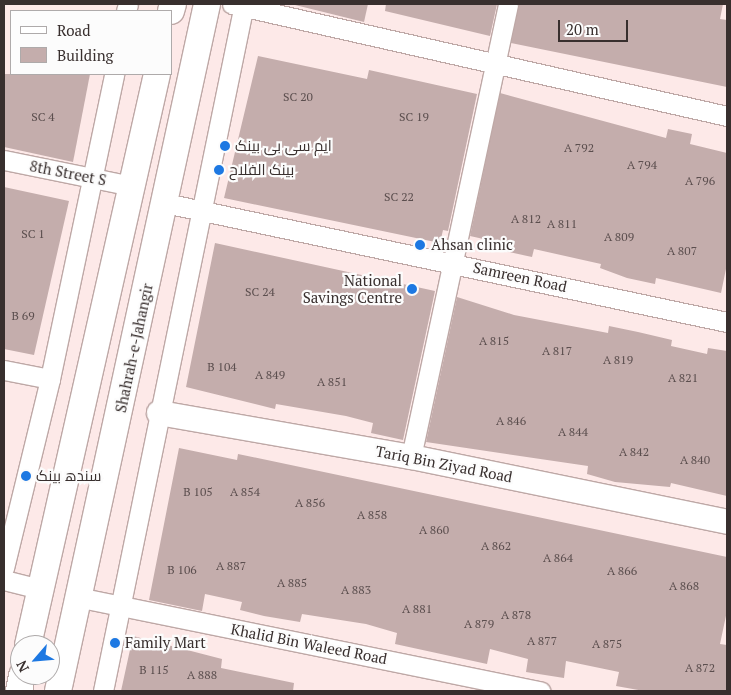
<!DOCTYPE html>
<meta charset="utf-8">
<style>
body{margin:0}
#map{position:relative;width:731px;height:695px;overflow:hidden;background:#fde9e8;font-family:"PT Serif",Cairo,serif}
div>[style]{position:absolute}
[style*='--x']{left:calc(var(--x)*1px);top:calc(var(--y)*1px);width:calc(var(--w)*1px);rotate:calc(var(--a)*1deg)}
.building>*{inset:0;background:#c4adac}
.roads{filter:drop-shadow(1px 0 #bea8a6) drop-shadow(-1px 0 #bea8a6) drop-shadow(0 1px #bea8a6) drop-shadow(0 -1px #bea8a6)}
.minor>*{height:19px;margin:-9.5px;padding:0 9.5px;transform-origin:9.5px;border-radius:9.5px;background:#fff}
.tertiary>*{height:24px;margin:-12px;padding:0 12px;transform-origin:12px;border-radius:12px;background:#fff}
.secondary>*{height:26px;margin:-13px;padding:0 13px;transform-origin:13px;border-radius:13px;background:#fff}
.dots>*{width:14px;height:14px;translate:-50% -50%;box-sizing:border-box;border:2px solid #fcfcfc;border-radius:50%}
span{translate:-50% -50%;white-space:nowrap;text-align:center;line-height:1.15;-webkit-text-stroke:4.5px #fcfcfc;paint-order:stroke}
.number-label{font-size:12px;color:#5b4e4e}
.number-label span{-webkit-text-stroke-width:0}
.poi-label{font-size:15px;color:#382f2e}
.left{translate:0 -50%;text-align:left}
.right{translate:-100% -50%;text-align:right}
.street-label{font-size:15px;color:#382f2e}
.frame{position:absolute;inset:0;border:5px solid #382f2e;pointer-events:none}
.legend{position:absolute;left:10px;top:10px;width:162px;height:65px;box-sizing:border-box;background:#fcfcfc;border:1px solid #aeaaaa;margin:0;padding:6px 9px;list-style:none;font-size:15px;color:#382f2e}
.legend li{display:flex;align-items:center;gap:10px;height:25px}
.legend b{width:25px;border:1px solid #aeaaaa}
.north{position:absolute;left:10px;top:635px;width:50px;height:50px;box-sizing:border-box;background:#fcfcfc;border:1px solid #aeaaaa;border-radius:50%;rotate:243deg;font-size:14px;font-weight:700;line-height:20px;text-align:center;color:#382f2e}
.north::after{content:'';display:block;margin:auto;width:18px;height:22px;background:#1d78e2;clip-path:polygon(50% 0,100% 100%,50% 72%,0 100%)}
.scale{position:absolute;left:558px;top:20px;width:70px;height:22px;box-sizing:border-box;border:2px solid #382f2e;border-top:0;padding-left:6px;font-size:15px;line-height:18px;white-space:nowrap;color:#382f2e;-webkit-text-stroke:4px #fcfcfc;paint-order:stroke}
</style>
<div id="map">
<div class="building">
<div style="clip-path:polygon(291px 4px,368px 4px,364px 22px)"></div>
<div style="clip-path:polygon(386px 4px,497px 4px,490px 36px,385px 11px)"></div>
<div style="clip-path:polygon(519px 4px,723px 4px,720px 19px,727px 20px,727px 87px,511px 43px)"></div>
<div style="clip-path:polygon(258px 56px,367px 79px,369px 70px,477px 94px,448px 231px,443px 230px,440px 243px,224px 198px)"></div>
<div style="clip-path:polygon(4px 74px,90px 74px,73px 162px,4px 147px)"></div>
<div style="clip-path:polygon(500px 93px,666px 138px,668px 129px,692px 134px,690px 144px,727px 153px,727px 264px,721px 293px,656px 278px,655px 284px,627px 278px,600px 268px,601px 264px,534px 249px,532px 257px,504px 251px,506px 244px,470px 236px)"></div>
<div style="clip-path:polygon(4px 187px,69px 201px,34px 355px,4px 349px)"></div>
<div style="clip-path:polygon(215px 243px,435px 291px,403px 440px,371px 433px,373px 423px,346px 416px,276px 404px,275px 409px,186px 387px)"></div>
<div style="clip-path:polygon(457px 297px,514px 315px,608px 333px,609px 326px,638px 332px,672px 340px,671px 346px,707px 354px,708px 348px,727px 351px,727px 496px,671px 483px,670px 487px,615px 482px,587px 474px,588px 466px,426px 442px)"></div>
<div style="clip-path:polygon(179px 448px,237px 460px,238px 454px,727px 557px,727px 611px,720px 644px,727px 645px,727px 691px,644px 691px,616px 686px,619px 672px,566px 661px,564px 678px,526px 672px,528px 659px,490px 649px,487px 664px,395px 644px,397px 633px,366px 624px,302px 614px,300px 622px,264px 616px,240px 610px,242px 602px,205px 594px,202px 611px,149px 600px)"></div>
<div style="clip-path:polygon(133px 636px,222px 659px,221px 668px,294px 683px,293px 691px,121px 691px)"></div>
</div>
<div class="roads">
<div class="minor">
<div style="--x:232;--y:4;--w:508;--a:12.75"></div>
<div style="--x:126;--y:11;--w:7;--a:-74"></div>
<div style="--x:4;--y:160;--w:131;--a:11.5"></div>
<div style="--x:165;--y:203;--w:574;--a:11.96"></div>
<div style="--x:4;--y:370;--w:47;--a:11.1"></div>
<div style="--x:411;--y:457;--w:463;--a:-77.9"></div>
<div style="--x:4;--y:568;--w:195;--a:-76.3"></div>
<div style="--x:50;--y:379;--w:312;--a:-78.1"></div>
<div style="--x:4;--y:580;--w:37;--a:14"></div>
<div style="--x:77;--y:597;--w:473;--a:11.5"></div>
<div style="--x:103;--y:691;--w:701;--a:-78.4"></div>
</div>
<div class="tertiary">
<div style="--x:159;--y:413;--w:256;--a:9.9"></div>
<div style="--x:411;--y:457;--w:323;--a:11.6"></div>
</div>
<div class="secondary">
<div style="--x:171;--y:11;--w:7;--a:-74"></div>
<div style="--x:28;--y:645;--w:585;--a:-77.27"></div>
<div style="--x:19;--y:691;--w:16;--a:-79"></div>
<div style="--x:58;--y:691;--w:703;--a:-77.76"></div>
</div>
</div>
<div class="dots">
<div style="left:225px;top:146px;background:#1d78e2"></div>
<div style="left:219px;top:170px;background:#1d78e2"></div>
<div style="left:420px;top:245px;background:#1d78e2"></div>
<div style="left:412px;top:289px;background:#1d78e2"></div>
<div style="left:26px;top:476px;background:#1d78e2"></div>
<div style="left:115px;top:643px;background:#1d78e2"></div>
</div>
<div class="number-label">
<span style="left:298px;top:97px">SC 20</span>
<span style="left:43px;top:117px">SC 4</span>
<span style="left:414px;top:117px">SC 19</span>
<span style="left:579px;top:148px">A 792</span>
<span style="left:642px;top:165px">A 794</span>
<span style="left:700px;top:181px">A 796</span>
<span style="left:399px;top:197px">SC 22</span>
<span style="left:526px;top:219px">A 812</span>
<span style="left:562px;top:224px">A 811</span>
<span style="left:33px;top:234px">SC 1</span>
<span style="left:619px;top:237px">A 809</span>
<span style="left:682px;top:251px">A 807</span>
<span style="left:260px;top:292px">SC 24</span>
<span style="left:23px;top:316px">B 69</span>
<span style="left:494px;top:341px">A 815</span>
<span style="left:557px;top:351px">A 817</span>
<span style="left:618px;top:360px">A 819</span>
<span style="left:222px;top:367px">B 104</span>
<span style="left:270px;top:375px">A 849</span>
<span style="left:683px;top:378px">A 821</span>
<span style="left:332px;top:382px">A 851</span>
<span style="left:511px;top:421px">A 846</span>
<span style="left:573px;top:432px">A 844</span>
<span style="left:634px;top:452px">A 842</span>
<span style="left:695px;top:460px">A 840</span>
<span style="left:198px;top:492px">B 105</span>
<span style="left:245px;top:492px">A 854</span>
<span style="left:310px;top:503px">A 856</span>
<span style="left:372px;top:515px">A 858</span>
<span style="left:434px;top:530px">A 860</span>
<span style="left:496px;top:546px">A 862</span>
<span style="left:558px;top:558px">A 864</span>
<span style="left:231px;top:566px">A 887</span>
<span style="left:182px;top:570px">B 106</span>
<span style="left:622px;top:571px">A 866</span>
<span style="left:292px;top:583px">A 885</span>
<span style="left:684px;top:586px">A 868</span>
<span style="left:356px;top:590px">A 883</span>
<span style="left:417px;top:609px">A 881</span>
<span style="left:516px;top:615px">A 878</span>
<span style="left:479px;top:624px">A 879</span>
<span style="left:542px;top:641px">A 877</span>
<span style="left:607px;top:644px">A 875</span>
<span style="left:700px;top:668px">A 872</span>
<span style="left:154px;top:670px">B 115</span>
<span style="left:202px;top:675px">A 888</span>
</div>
<div class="poi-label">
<span class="left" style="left:235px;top:146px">ایم سی بی بینک</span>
<span class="left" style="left:229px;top:170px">بینک الفلاح</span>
<span class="left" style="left:431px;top:245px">Ahsan clinic</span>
<span class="right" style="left:402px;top:289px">National<br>Savings Centre</span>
<span class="left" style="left:36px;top:476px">سندھ بینک</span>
<span class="left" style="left:125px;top:643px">Family Mart</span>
</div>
<div class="street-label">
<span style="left:68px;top:173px;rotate:11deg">8th Street S</span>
<span style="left:520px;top:277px;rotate:12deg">Samreen Road</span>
<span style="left:134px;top:348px;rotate:-78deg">Shahrah-e-Jahangir</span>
<span style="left:444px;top:464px;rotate:11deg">Tariq Bin Ziyad Road</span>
<span style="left:309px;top:644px;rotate:11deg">Khalid Bin Waleed Road</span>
</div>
<div class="frame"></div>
<ul class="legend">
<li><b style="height:6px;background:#fff"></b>Road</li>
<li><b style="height:14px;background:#c4adac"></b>Building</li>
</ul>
<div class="north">N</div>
<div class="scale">20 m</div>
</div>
